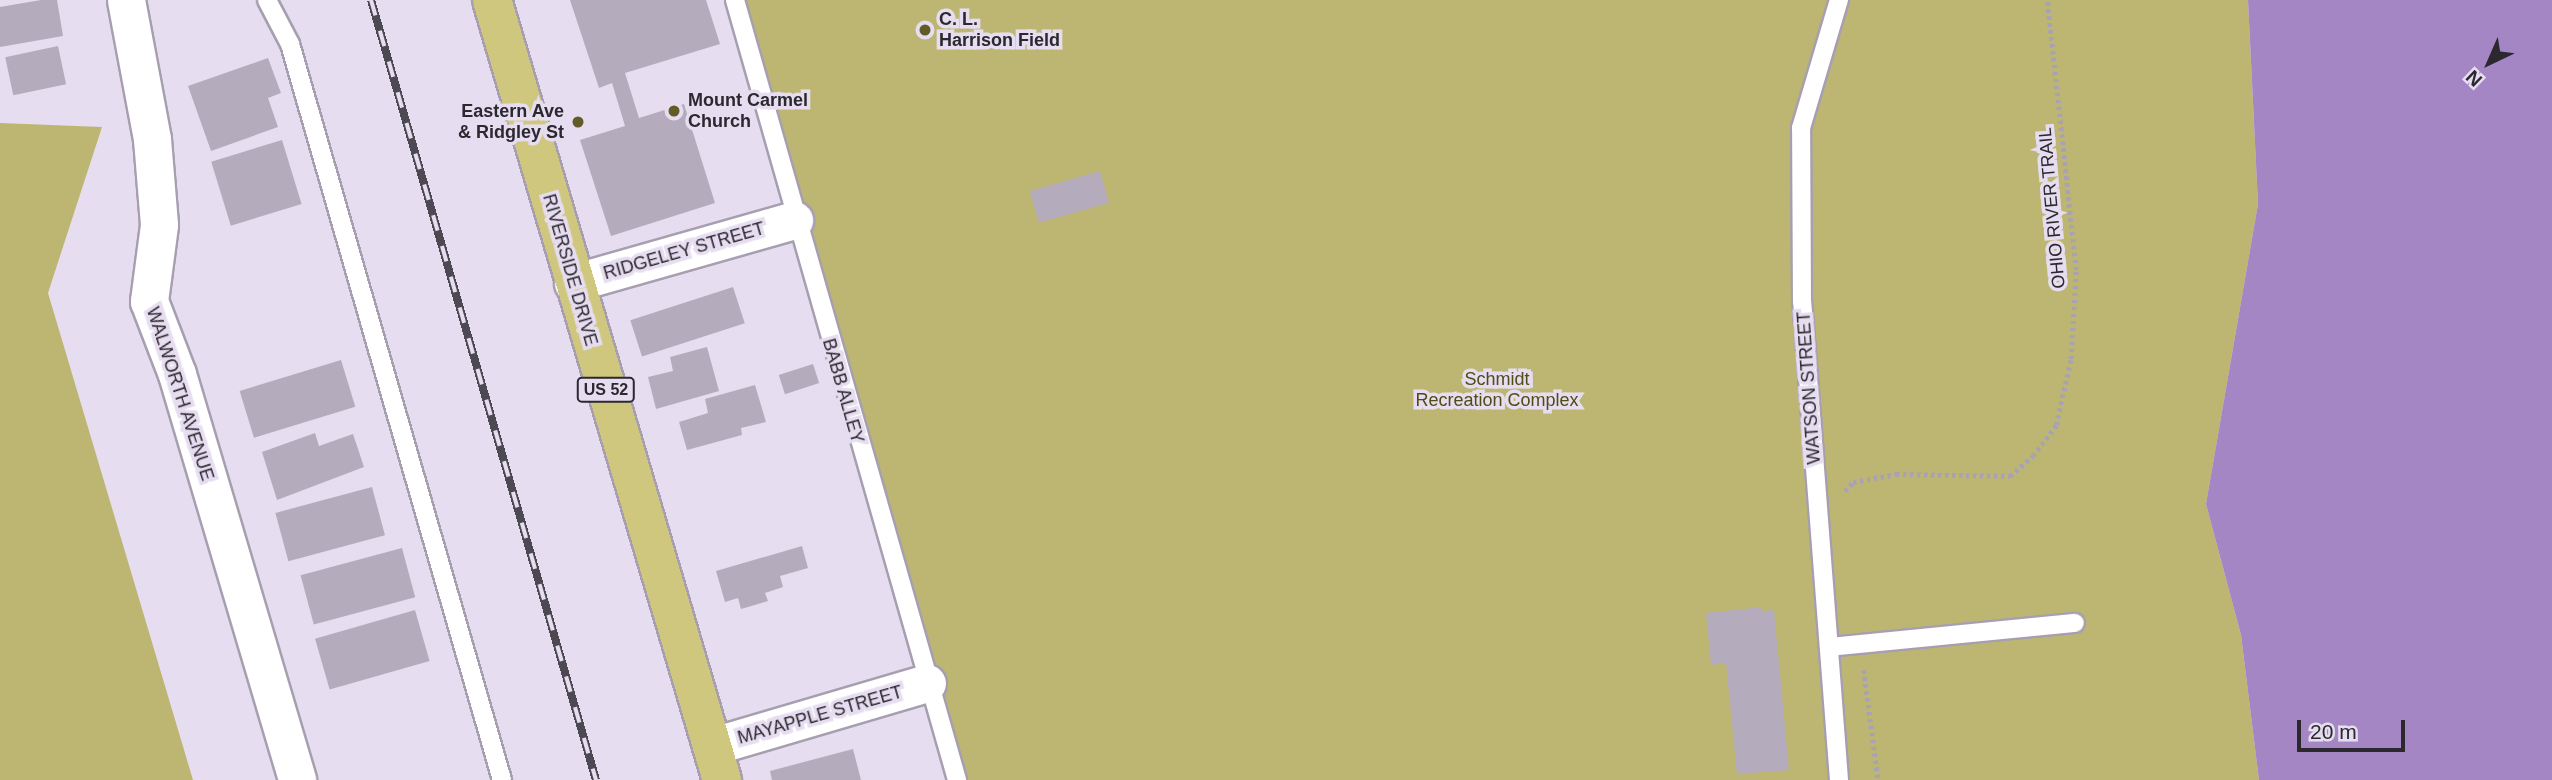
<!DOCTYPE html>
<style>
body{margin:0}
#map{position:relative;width:2552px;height:780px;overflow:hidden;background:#e6ddf0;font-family:Helvetica,sans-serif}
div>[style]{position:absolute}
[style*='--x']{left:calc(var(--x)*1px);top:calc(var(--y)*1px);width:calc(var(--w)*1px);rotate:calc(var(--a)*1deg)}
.green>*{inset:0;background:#bdb672}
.water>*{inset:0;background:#a386c3}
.building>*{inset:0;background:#b4acbd;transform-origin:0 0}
.path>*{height:4.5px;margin-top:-2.25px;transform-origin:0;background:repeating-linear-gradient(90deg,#a9a2b1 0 3.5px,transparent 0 7px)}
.roads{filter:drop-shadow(2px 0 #a79fb0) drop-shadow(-2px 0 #a79fb0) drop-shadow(0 2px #a79fb0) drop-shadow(0 -2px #a79fb0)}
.lane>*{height:18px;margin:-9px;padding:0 9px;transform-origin:9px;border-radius:9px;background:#fff}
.street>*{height:37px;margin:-18.5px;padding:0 18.5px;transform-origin:18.5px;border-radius:18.5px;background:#fff}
.primary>*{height:38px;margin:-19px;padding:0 19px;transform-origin:19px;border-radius:19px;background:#cfc77d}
.rail>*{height:8px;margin-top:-4px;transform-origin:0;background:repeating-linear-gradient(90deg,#e6ddf0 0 16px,#4d4952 0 32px);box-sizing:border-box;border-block:2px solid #4d4952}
.dots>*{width:19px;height:19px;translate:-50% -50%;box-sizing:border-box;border:4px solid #e6ddf0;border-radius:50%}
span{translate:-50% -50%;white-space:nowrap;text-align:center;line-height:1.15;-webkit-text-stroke:7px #e6ddf0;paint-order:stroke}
.shield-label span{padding:2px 5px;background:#e6ddf0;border:2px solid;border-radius:5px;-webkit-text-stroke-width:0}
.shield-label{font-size:16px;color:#2b282f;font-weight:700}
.poi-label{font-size:18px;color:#2b282f;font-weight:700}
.left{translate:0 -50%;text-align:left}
.right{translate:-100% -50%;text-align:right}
.street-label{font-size:18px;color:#2b282f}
.park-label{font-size:18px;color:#514b14}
.north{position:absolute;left:2454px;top:28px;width:70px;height:70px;-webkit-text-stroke:5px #e6ddf0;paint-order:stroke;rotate:224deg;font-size:19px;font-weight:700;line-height:28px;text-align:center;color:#2b282f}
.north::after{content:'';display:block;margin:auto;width:24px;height:32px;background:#2b282f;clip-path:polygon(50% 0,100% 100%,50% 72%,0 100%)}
.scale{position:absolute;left:2297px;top:720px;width:108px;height:32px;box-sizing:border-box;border:4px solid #2b282f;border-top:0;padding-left:9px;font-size:21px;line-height:24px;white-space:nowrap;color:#2b282f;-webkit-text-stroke:5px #e6ddf0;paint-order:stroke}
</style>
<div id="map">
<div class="green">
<div style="clip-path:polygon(735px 0,2248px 0,2258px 204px,2206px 504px,2241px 635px,2259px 780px,957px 780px)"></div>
<div style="clip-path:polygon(0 123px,102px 127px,48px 293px,193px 780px,0 780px)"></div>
</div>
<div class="water">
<div style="clip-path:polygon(2248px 0,2552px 0,2552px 780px,2259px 780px,2241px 635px,2206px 504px,2258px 204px)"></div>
</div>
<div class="building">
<div style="clip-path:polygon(41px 0,57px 0,63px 36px,0 47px,0 7px)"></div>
<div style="clip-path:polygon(570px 0,706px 0,720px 44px,625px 73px,639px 118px,684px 104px,715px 203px,611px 236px,580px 140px,625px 126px,612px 83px,599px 88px)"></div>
<div style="left:58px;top:46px;width:39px;height:54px;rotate:78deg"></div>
<div style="clip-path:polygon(268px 58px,281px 93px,268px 98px,278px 127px,211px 151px,188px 86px)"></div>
<div style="left:282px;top:140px;width:67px;height:74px;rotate:73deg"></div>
<div style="left:1100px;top:171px;width:33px;height:73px;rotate:74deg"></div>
<div style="left:733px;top:287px;width:38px;height:108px;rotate:72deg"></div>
<div style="clip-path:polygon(707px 347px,719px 391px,656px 409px,648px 377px,673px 371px,670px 357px)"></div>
<div style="left:341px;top:360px;width:49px;height:106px;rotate:73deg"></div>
<div style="left:813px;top:364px;width:20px;height:36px;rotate:72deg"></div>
<div style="clip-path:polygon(755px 385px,766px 422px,741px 428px,742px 435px,687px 450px,679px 422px,708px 413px,705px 399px)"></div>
<div style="clip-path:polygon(315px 433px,319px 446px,353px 434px,364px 467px,277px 500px,262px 452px)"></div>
<div style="left:372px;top:487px;width:50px;height:100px;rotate:75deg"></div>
<div style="clip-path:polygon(802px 546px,808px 568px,780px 576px,783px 587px,765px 593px,768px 601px,741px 609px,738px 598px,725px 602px,716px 571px)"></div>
<div style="left:402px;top:548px;width:51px;height:105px;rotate:75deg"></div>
<div style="clip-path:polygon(1762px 607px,1762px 611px,1774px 610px,1789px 770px,1737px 774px,1726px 663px,1711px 665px,1706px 613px)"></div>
<div style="left:415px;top:610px;width:53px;height:104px;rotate:74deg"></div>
<div style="clip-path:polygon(853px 749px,861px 780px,772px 780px,770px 771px)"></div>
</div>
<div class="path">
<div style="--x:1845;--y:491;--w:12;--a:-48"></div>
<div style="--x:1853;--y:482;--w:44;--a:-10.5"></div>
<div style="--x:1896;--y:474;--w:114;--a:1"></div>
<div style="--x:2010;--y:476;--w:30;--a:-41"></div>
<div style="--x:2033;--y:456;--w:39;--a:-53"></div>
<div style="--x:2056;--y:425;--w:68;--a:-77.2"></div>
<div style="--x:2071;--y:359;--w:89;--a:-86.8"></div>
<div style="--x:2076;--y:270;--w:272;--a:-96.1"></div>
<div style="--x:1864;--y:670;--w:111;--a:82.7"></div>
</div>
<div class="roads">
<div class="lane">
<div style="--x:267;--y:0;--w:50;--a:62.4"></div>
<div style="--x:290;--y:44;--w:766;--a:73.93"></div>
<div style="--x:735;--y:0;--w:811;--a:74.11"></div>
<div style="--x:1829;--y:647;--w:247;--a:-5.6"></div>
<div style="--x:1839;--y:780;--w:479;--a:-94.4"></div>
<div style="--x:1802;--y:302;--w:174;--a:-90.3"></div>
<div style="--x:1801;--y:128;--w:134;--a:-73.5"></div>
</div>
<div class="street">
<div style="--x:126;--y:0;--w:141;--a:79.4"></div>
<div style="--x:152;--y:139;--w:86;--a:85.3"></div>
<div style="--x:159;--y:225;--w:77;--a:97.5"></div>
<div style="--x:149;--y:301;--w:78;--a:69"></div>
<div style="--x:177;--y:374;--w:423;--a:73.5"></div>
<div style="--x:573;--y:283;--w:230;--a:-15.9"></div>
<div style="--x:713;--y:746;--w:223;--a:-16.4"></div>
</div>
<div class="primary">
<div style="--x:492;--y:0;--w:813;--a:73.57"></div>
</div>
</div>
<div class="rail">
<div style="--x:371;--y:0;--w:812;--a:73.91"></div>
</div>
<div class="dots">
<div style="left:925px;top:30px;background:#615b28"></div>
<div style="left:674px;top:111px;background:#615b28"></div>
<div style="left:578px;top:122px;background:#615b28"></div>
</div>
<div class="shield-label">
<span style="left:606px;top:390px">US 52</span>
</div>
<div class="poi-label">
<span class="left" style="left:939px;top:30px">C. L.<br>Harrison Field</span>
<span class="left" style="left:688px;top:111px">Mount Carmel<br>Church</span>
<span class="right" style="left:564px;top:122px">Eastern Ave<br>&amp; Ridgley St</span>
</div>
<div class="street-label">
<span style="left:2052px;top:208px;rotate:-95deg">OHIO RIVER TRAIL</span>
<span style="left:684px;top:251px;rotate:-16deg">RIDGELEY STREET</span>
<span style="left:570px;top:270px;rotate:74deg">RIVERSIDE DRIVE</span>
<span style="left:1809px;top:388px;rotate:-94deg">WATSON STREET</span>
<span style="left:843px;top:391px;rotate:74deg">BABB ALLEY</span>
<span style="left:180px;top:394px;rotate:72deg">WALWORTH AVENUE</span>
<span style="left:820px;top:715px;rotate:-16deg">MAYAPPLE STREET</span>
</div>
<div class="park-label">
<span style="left:1497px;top:390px">Schmidt<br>Recreation Complex</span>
</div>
<div class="north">N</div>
<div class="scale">20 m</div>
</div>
